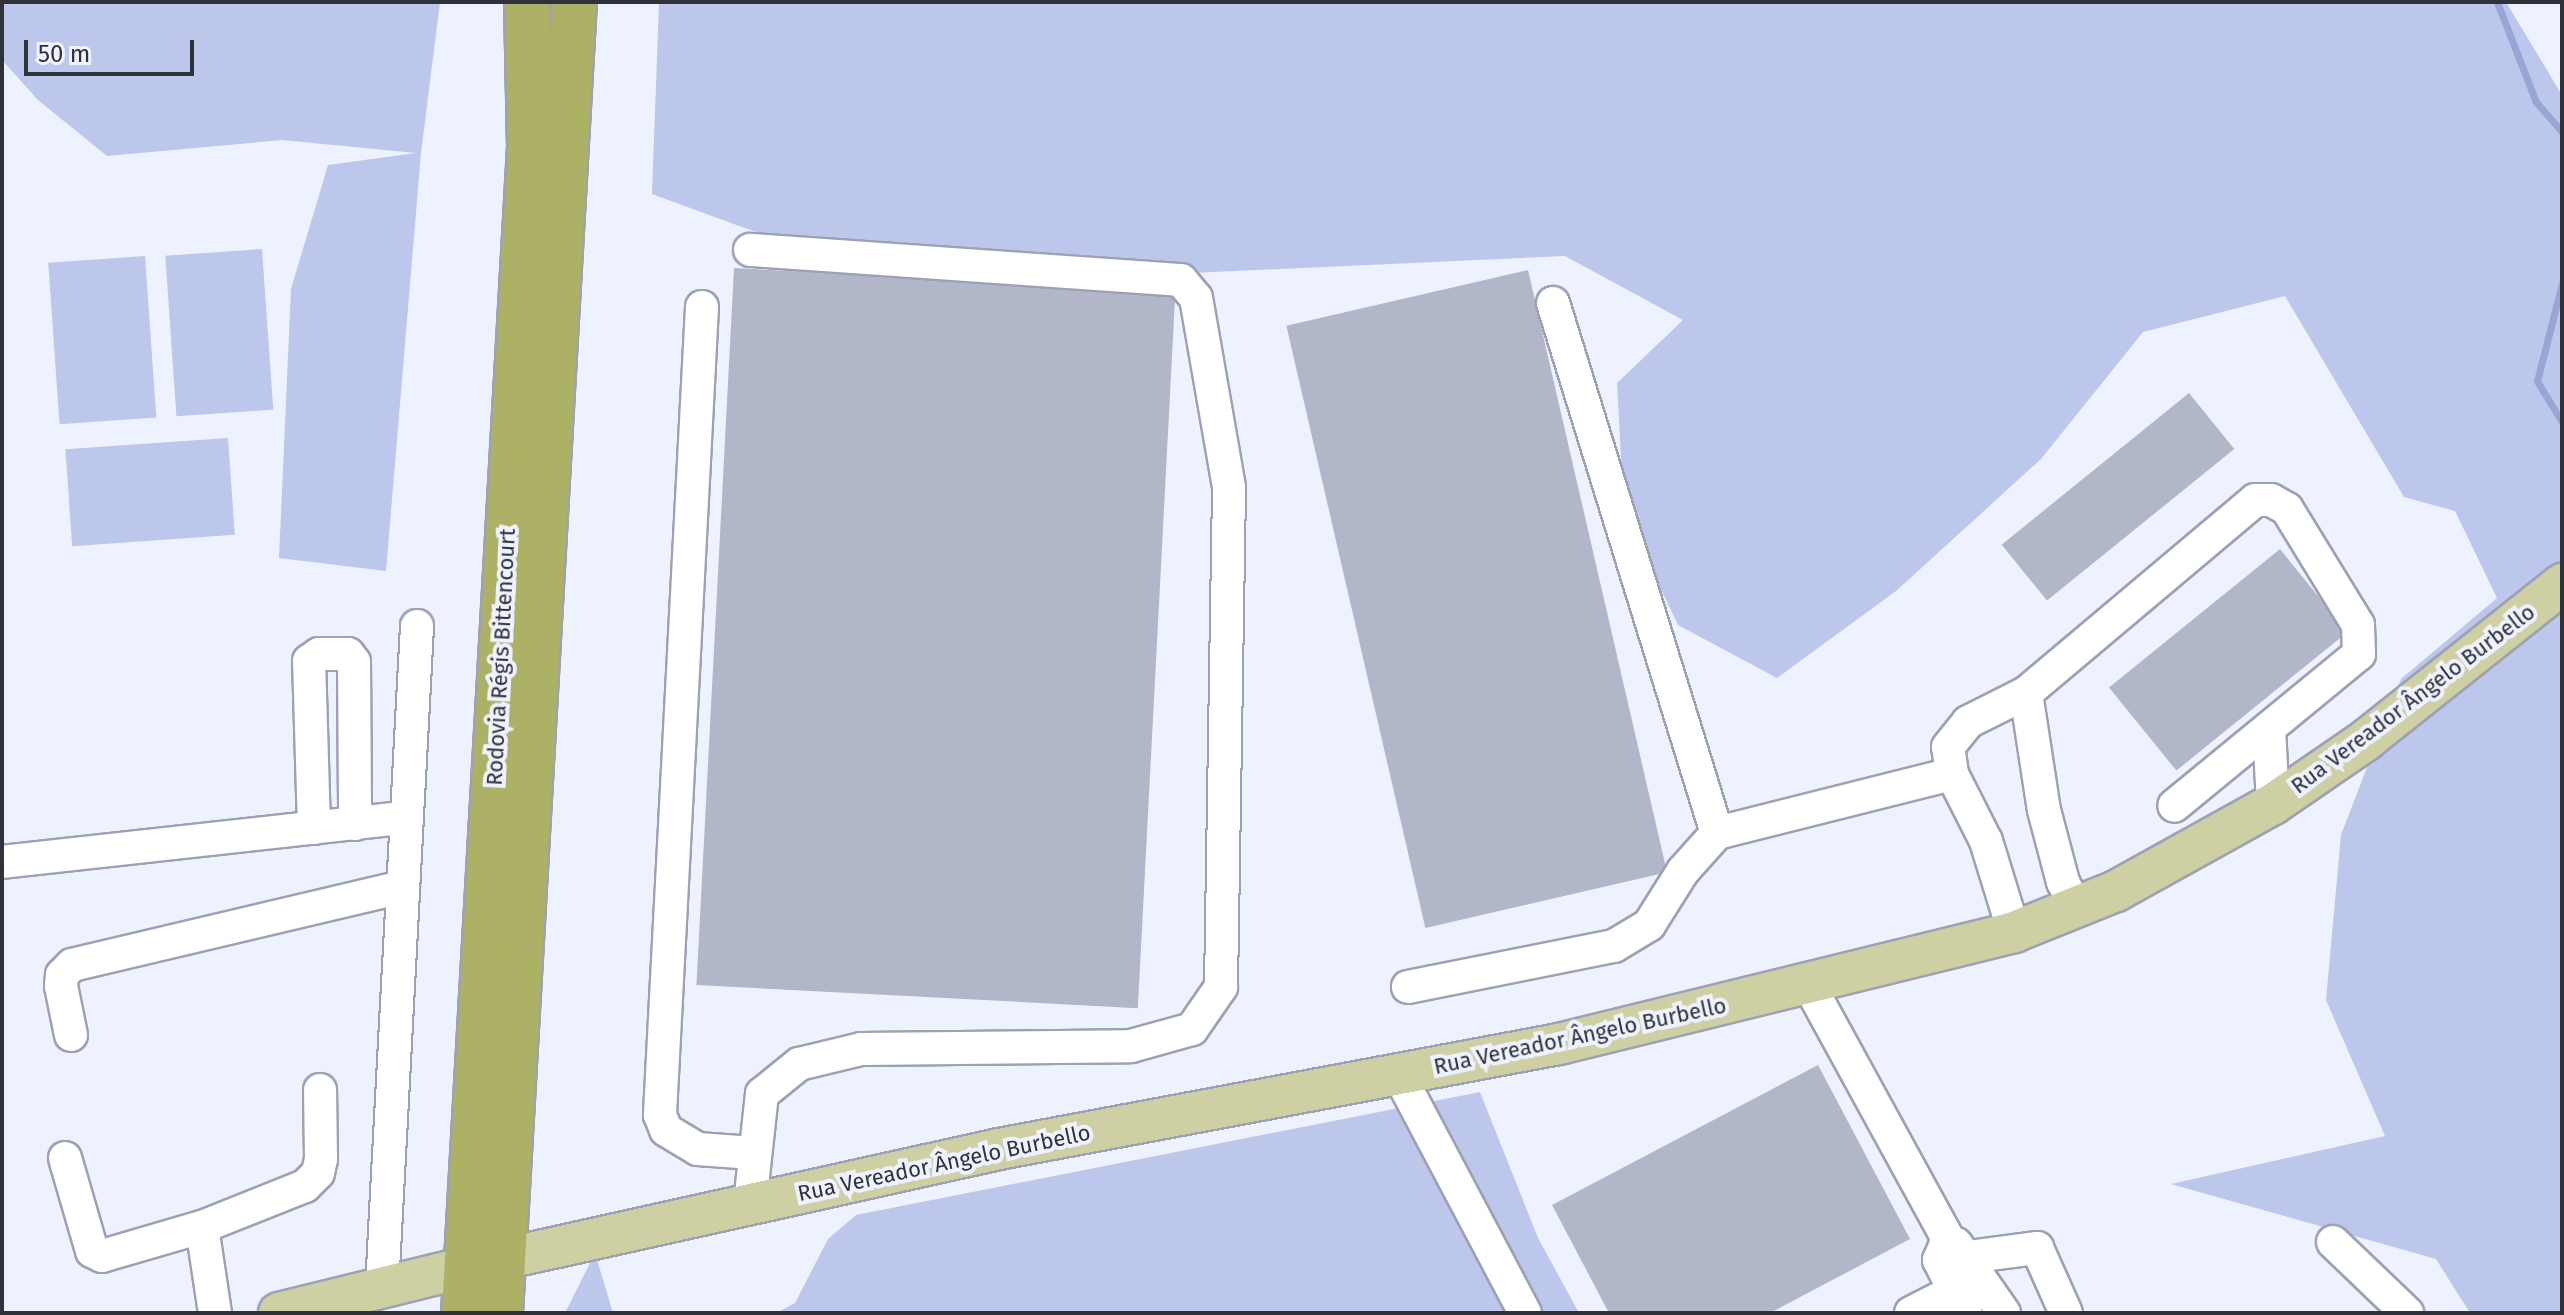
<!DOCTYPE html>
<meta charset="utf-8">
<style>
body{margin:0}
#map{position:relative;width:2564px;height:1315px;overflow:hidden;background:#eef2fe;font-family:"Fira Sans",sans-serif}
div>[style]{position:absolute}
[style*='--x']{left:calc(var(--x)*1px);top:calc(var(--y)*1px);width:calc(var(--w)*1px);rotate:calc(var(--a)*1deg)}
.green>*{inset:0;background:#bcc7eb;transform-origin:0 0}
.stream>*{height:7px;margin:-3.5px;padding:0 3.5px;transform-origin:3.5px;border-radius:3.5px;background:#98a5d5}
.building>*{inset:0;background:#b1b6c9;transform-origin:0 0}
.roads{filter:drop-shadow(2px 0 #9ca1b3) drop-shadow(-2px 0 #9ca1b3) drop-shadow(0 2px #9ca1b3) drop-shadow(0 -2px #9ca1b3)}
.minor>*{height:32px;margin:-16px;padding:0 16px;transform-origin:16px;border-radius:16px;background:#fff}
.major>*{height:40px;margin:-20px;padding:0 20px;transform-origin:20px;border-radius:20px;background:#ced0a3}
.highway>*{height:44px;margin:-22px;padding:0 22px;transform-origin:22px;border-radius:22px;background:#adb165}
span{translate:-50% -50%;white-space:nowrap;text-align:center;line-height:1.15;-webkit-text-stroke:8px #eef2fe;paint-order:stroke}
.street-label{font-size:22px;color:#303239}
.frame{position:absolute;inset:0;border:4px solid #303239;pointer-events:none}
.scale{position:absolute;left:24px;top:40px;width:170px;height:36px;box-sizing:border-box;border:4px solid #303239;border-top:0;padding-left:10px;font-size:24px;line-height:28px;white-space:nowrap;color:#303239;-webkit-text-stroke:6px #eef2fe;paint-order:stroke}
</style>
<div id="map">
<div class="green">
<div style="clip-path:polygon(2px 2px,440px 2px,421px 153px,386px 571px,279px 558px,291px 289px,328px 165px,416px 153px,282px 140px,107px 156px,38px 100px,2px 60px)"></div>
<div style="clip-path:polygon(659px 2px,2506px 2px,2562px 95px,2562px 1313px,2470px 1313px,2436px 1259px,2171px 1184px,2385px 1136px,2326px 1000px,2341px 835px,2401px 679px,2497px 598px,2455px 511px,2404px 497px,2285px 296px,2143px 332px,2041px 459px,1896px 591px,1777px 678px,1678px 625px,1624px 512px,1617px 383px,1683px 320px,1565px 256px,1191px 273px,761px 234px,652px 194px)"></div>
<div style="left:262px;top:249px;width:161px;height:97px;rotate:86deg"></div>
<div style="left:145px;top:256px;width:162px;height:97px;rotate:86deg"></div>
<div style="left:228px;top:438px;width:97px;height:163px;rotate:86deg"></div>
<div style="clip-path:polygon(1480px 1092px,1538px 1238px,1579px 1313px,776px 1313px,795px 1303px,828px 1239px,856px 1215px)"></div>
<div style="clip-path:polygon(595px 1253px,613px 1313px,565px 1313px)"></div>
</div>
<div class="stream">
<div style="--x:2497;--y:2;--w:107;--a:68.7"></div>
<div style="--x:2536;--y:102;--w:40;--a:49"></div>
<div style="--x:2562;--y:283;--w:101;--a:104.3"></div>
<div style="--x:2537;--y:381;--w:48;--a:58.6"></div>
</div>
<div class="building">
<div style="left:734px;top:268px;width:442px;height:718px;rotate:3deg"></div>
<div style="left:1528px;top:270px;width:618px;height:248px;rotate:77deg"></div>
<div style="left:2189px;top:393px;width:72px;height:241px;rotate:51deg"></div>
<div style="left:2280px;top:549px;width:107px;height:220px;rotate:51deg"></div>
<div style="clip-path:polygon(1818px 1065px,1910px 1239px,1770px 1313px,1609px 1313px,1552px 1205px)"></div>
</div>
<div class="roads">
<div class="minor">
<div style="--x:1553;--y:303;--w:555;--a:72.81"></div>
<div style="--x:702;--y:307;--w:809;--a:92.98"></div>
<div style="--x:660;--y:1115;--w:16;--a:68"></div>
<div style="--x:666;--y:1130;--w:37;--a:31"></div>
<div style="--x:698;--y:1149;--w:55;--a:4.2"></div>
<div style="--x:2026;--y:693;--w:118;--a:81.3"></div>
<div style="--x:2044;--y:810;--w:74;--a:75.2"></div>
<div style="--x:2063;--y:882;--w:30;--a:63"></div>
<div style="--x:2269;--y:729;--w:75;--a:86.9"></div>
<div style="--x:1952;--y:774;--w:27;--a:-98"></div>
<div style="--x:1948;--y:747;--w:32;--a:-51"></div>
<div style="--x:1968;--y:722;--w:65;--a:-26.6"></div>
<div style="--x:2026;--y:693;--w:299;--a:-40.1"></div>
<div style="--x:2255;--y:500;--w:16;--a:0"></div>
<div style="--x:2271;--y:500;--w:18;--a:29"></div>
<div style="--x:2287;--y:509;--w:136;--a:58.5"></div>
<div style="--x:2358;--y:625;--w:29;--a:88"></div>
<div style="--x:2359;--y:654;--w:239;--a:140.6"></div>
<div style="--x:314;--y:828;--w:167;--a:-91.7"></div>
<div style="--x:309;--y:661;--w:12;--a:-35"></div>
<div style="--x:319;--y:654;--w:29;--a:0"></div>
<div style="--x:348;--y:654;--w:10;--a:53"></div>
<div style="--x:354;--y:662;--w:162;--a:89.6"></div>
<div style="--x:2;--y:862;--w:407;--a:-6.3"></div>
<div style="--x:1809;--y:985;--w:290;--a:61.3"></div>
<div style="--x:1408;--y:987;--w:210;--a:-11.3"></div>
<div style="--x:1614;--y:946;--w:41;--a:-31"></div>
<div style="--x:1649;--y:925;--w:64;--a:-57.8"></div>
<div style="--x:1683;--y:871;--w:51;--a:-48.2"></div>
<div style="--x:1717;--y:833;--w:242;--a:-14.1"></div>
<div style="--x:1952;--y:774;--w:75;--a:63.1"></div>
<div style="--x:1986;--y:841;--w:95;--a:72.9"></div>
<div style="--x:71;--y:1035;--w:50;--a:-101.5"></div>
<div style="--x:61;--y:986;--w:11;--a:-85"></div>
<div style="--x:62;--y:975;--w:14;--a:-45"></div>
<div style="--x:72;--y:965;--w:340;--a:-13.3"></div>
<div style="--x:1399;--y:1075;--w:269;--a:62.1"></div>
<div style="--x:65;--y:1158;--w:97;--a:73.8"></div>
<div style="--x:92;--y:1251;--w:11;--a:27"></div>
<div style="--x:102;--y:1256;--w:104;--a:-16.2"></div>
<div style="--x:202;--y:1227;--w:111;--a:-21.7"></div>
<div style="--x:305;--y:1186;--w:18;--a:-45"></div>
<div style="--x:318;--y:1173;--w:14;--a:-78"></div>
<div style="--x:321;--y:1159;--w:69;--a:-90.8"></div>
<div style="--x:750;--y:1204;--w:111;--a:-83.8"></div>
<div style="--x:762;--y:1094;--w:48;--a:-39"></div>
<div style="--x:799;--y:1064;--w:64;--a:-13.6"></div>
<div style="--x:861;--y:1049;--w:270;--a:-0.6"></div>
<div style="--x:1131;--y:1046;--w:63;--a:-15.6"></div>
<div style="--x:1192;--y:1029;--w:51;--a:-55.4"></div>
<div style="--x:1221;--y:987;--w:500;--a:-89.08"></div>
<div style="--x:1229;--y:487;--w:192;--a:-99.9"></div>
<div style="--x:1196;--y:298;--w:23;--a:-130"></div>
<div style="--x:1181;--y:280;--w:432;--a:-176"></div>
<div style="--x:202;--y:1227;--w:87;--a:81.4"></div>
<div style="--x:1948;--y:1239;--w:23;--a:113"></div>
<div style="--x:1939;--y:1260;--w:59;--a:63"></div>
<div style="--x:2333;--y:1242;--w:103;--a:43.8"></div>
<div style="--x:1956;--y:1244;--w:84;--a:55.2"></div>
<div style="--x:1968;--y:1257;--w:70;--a:-7.4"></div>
<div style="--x:2037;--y:1248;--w:71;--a:66"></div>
<div style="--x:382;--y:1288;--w:663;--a:-86.97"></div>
<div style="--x:1911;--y:1313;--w:51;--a:-27.1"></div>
</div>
<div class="major">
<div style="--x:503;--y:1259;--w:508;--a:-12.5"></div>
<div style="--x:999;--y:1149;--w:570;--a:-10.62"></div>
<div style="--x:1559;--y:1044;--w:469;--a:-13.8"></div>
<div style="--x:2014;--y:932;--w:110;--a:-21.9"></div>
<div style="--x:2116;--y:891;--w:179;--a:-29"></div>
<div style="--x:2273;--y:804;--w:113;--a:-34.5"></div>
<div style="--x:2366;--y:740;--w:251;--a:-38.5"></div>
<div style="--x:279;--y:1313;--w:193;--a:-13.8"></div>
</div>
<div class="highway">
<div style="--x:464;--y:1313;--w:1168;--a:-86.76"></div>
<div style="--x:530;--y:147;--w:145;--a:-91.2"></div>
<div style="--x:500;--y:1313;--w:1313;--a:-86.77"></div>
</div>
</div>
<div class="street-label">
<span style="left:501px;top:657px;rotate:-87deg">Rodovia Régis Bittencourt</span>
<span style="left:2413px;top:699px;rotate:-37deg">Rua Vereador Ângelo Burbello</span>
<span style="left:1580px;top:1036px;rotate:-12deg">Rua Vereador Ângelo Burbello</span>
<span style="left:944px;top:1163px;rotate:-12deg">Rua Vereador Ângelo Burbello</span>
</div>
<div class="frame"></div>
<div class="scale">50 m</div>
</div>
